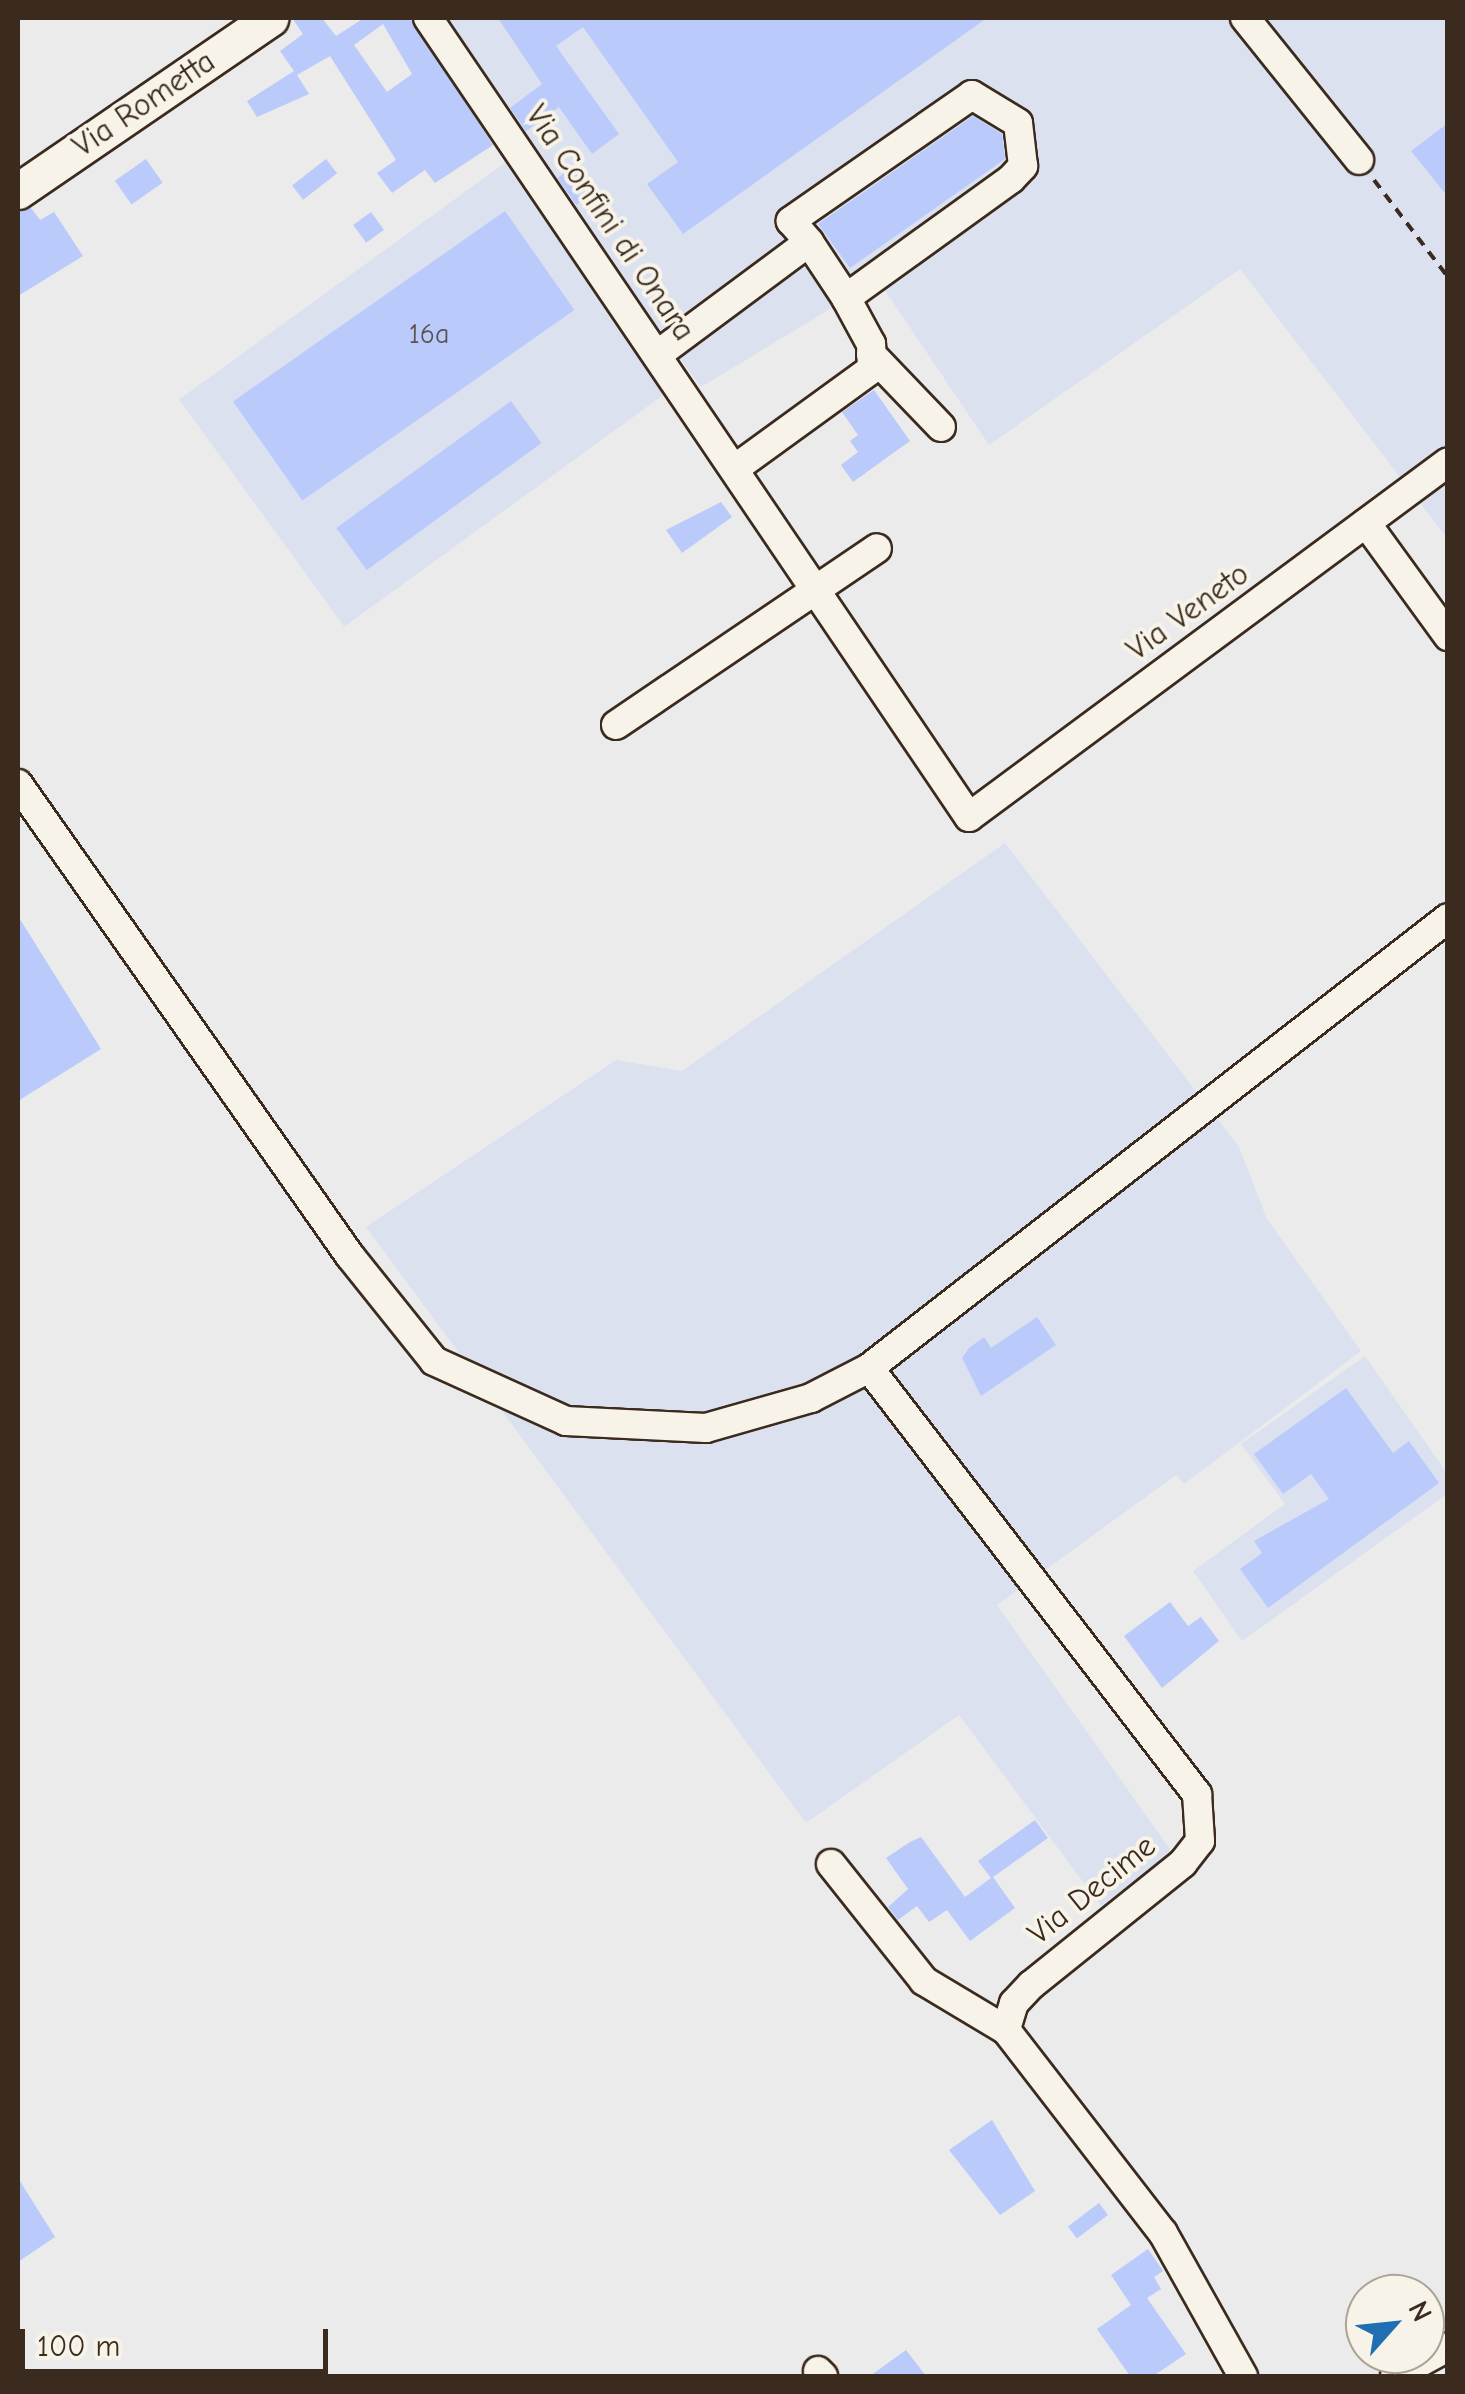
<!DOCTYPE html>
<style>
body{margin:0}
#map{position:relative;width:1465px;height:2394px;overflow:hidden;background:#ebebec;font-family:"Comic Neue",sans-serif}
div>[style]{position:absolute}
[style*='--x']{left:calc(var(--x)*1px);top:calc(var(--y)*1px);width:calc(var(--w)*1px);rotate:calc(var(--a)*1deg)}
.built>*{inset:0;background:#dce1f0;transform-origin:0 0}
.building>*{inset:0;background:#bacafa;transform-origin:0 0}
.path>*{height:4px;margin-top:-2px;transform-origin:0;background:repeating-linear-gradient(90deg,#3b2a1e 0 10px,transparent 0 18px)}
.roads{filter:drop-shadow(2px 0 #3b2a1e) drop-shadow(-2px 0 #3b2a1e) drop-shadow(0 2px #3b2a1e) drop-shadow(0 -2px #3b2a1e)}
.minor>*{height:28px;margin:-14px;padding:0 14px;transform-origin:14px;border-radius:14px;background:#f7f3e8}
.major>*{height:35px;margin:-17.5px;padding:0 17.5px;transform-origin:17.5px;border-radius:17.5px;background:#f7f3e8}
span{translate:-50% -50%;white-space:nowrap;text-align:center;line-height:1.15;-webkit-text-stroke:8px #f7f3e8;paint-order:stroke}
.number-label{font-size:28px;color:#5b5255}
.number-label span{-webkit-text-stroke-width:0}
.street-label{font-size:32px;color:#3b2a1e}
.frame{position:absolute;inset:0;border:20px solid #3b2a1e;pointer-events:none}
.north{position:absolute;left:1345px;top:2274px;width:100px;height:100px;box-sizing:border-box;background:#f7f3e8;border:2px solid #aca397;border-radius:50%;rotate:63deg;font-size:28px;font-weight:700;line-height:40px;text-align:center;color:#3b2a1e}
.north::after{content:'';display:block;margin:auto;width:35px;height:45px;background:#1f6fb2;clip-path:polygon(50% 0,100% 100%,50% 72%,0 100%)}
.scale{position:absolute;left:20px;top:2329px;width:308px;height:45px;box-sizing:border-box;border:5px solid #3b2a1e;border-top:0;padding-left:12px;font-size:30px;line-height:35px;white-space:nowrap;color:#3b2a1e;-webkit-text-stroke:8px #f7f3e8;paint-order:stroke}
</style>
<div id="map">
<div class="built">
<div style="clip-path:polygon(447px 18px,1447px 18px,1447px 538px,1240px 269px,989px 445px,878px 280px,701px 387px,606px 260px)"></div>
<div style="left:506px;top:162px;width:281px;height:404px;rotate:54deg"></div>
<div style="clip-path:polygon(1005px 843px,1239px 1147px,1267px 1219px,1361px 1351px,1184px 1484px,1176px 1475px,997px 1605px,1172px 1852px,1101px 1906px,959px 1715px,806px 1823px,366px 1227px,616px 1060px,682px 1071px)"></div>
<div style="clip-path:polygon(1365px 1356px,1447px 1473px,1447px 1494px,1242px 1641px,1193px 1571px,1285px 1504px,1241px 1444px)"></div>
</div>
<div class="building">
<div style="clip-path:polygon(evenodd,292px 18px,322px 18px,336px 36px,364px 18px,411px 18px,493px 145px,435px 183px,425px 170px,392px 193px,377px 173px,396px 160px,330px 56px,297px 75px,309px 94px,257px 117px,247px 101px,294px 71px,280px 51px,303px 34px,292px 18px,383px 24px,412px 74px,387px 92px,354px 45px,383px 24px)"></div>
<div style="clip-path:polygon(498px 18px,987px 18px,683px 234px,647px 184px,678px 162px,583px 27px,556px 46px,619px 134px,592px 154px,559px 107px,526px 131px,510px 108px,542px 84px)"></div>
<div style="clip-path:polygon(973px 116px,1002px 134px,1005px 159px,850px 268px,818px 224px)"></div>
<div style="clip-path:polygon(1448px 123px,1448px 197px,1411px 151px)"></div>
<div style="left:146px;top:159px;width:29px;height:38px;rotate:55deg"></div>
<div style="left:326px;top:159px;width:18px;height:43px;rotate:52deg"></div>
<div style="left:573px;top:167px;width:33px;height:19px;rotate:55deg"></div>
<div style="clip-path:polygon(31px 208px,40px 220px,54px 212px,83px 256px,18px 296px,18px 212px)"></div>
<div style="left:505px;top:211px;width:121px;height:332px;rotate:55deg"></div>
<div style="left:371px;top:212px;width:22px;height:22px;rotate:54deg"></div>
<div style="clip-path:polygon(874px 390px,910px 441px,853px 482px,841px 465px,858px 452px,850px 441px,858px 435px,842px 412px)"></div>
<div style="left:511px;top:401px;width:52px;height:216px;rotate:54deg"></div>
<div style="clip-path:polygon(721px 502px,732px 517px,682px 553px,666px 530px)"></div>
<div style="clip-path:polygon(18px 916px,101px 1049px,18px 1101px)"></div>
<div style="clip-path:polygon(1037px 1317px,1056px 1345px,981px 1396px,962px 1358px,969px 1348px,984px 1337px,991px 1348px)"></div>
<div style="clip-path:polygon(1346px 1388px,1393px 1453px,1409px 1441px,1439px 1483px,1268px 1608px,1240px 1569px,1262px 1553px,1254px 1541px,1329px 1499px,1311px 1474px,1283px 1494px,1254px 1454px)"></div>
<div style="clip-path:polygon(1170px 1602px,1188px 1626px,1201px 1617px,1219px 1641px,1162px 1688px,1124px 1636px)"></div>
<div style="clip-path:polygon(1035px 1820px,1048px 1838px,993px 1877px,1015px 1908px,970px 1941px,947px 1910px,929px 1922px,917px 1906px,898px 1920px,888px 1907px,908px 1889px,886px 1858px,910px 1842px,921px 1837px,965px 1897px,991px 1878px,978px 1861px)"></div>
<div style="clip-path:polygon(992px 2120px,1035px 2191px,1000px 2215px,949px 2150px)"></div>
<div style="clip-path:polygon(18px 2178px,55px 2237px,18px 2262px)"></div>
<div style="left:1099px;top:2203px;width:15px;height:39px;rotate:53deg"></div>
<div style="clip-path:polygon(1148px 2249px,1163px 2271px,1154px 2277px,1161px 2289px,1147px 2298px,1186px 2354px,1153px 2376px,1130px 2376px,1097px 2329px,1131px 2305px,1111px 2275px)"></div>
<div style="clip-path:polygon(906px 2350px,926px 2376px,870px 2376px)"></div>
</div>
<div class="path">
<div style="--x:1374;--y:180;--w:122;--a:52.7"></div>
</div>
<div class="roads">
<div class="minor">
<div style="--x:428;--y:18;--w:965;--a:55.9"></div>
<div style="--x:969;--y:817;--w:596;--a:-36.54"></div>
<div style="--x:1245;--y:18;--w:182;--a:51.2"></div>
<div style="--x:871;--y:354;--w:101;--a:46.2"></div>
<div style="--x:657;--y:355;--w:189;--a:-36.6"></div>
<div style="--x:809;--y:242;--w:67;--a:56.5"></div>
<div style="--x:846;--y:298;--w:203;--a:-35.8"></div>
<div style="--x:1011;--y:179;--w:18;--a:-47"></div>
<div style="--x:1023;--y:166;--w:43;--a:-96.6"></div>
<div style="--x:1018;--y:123;--w:54;--a:-148.7"></div>
<div style="--x:972;--y:95;--w:221;--a:145.2"></div>
<div style="--x:791;--y:221;--w:28;--a:49"></div>
<div style="--x:737;--y:467;--w:167;--a:-36"></div>
<div style="--x:872;--y:369;--w:25;--a:-92"></div>
<div style="--x:871;--y:344;--w:52;--a:-118.5"></div>
<div style="--x:1366;--y:523;--w:140;--a:54"></div>
<div style="--x:616;--y:725;--w:315;--a:-34.1"></div>
<div style="--x:18;--y:784;--w:577;--a:54.88"></div>
<div style="--x:350;--y:1256;--w:134;--a:51.3"></div>
<div style="--x:434;--y:1361;--w:145;--a:24.4"></div>
<div style="--x:566;--y:1421;--w:140;--a:2.9"></div>
<div style="--x:706;--y:1428;--w:109;--a:-15.9"></div>
<div style="--x:811;--y:1398;--w:65;--a:-27.3"></div>
<div style="--x:869;--y:1368;--w:733;--a:-37.85"></div>
<div style="--x:869;--y:1368;--w:538;--a:52.41"></div>
<div style="--x:1197;--y:1794;--w:47;--a:86.3"></div>
<div style="--x:1200;--y:1841;--w:28;--a:128"></div>
<div style="--x:1183;--y:1863;--w:195;--a:141.2"></div>
<div style="--x:1031;--y:1985;--w:25;--a:133"></div>
<div style="--x:1014;--y:2003;--w:28;--a:107"></div>
<div style="--x:1006;--y:2030;--w:257;--a:52.3"></div>
<div style="--x:1163;--y:2233;--w:164;--a:60.8"></div>
<div style="--x:831;--y:1864;--w:149;--a:51.5"></div>
<div style="--x:924;--y:1981;--w:96;--a:30.9"></div>
<div style="--x:818;--y:2371;--w:7;--a:45"></div>
<div style="--x:1395;--y:2376;--w:60;--a:-28.7"></div>
</div>
<div class="major">
<div style="--x:18;--y:191;--w:306;--a:-34.4"></div>
</div>
</div>
<div class="number-label">
<span style="left:429px;top:334px">16a</span>
</div>
<div class="street-label">
<span style="left:144px;top:104px;rotate:-34deg">Via Rometta</span>
<span style="left:610px;top:223px;rotate:56deg">Via Confini di Onara</span>
<span style="left:1188px;top:612px;rotate:-36deg">Via Veneto</span>
<span style="left:1092px;top:1890px;rotate:-39deg">Via Decime</span>
</div>
<div class="frame"></div>
<div class="north">N</div>
<div class="scale">100 m</div>
</div>
